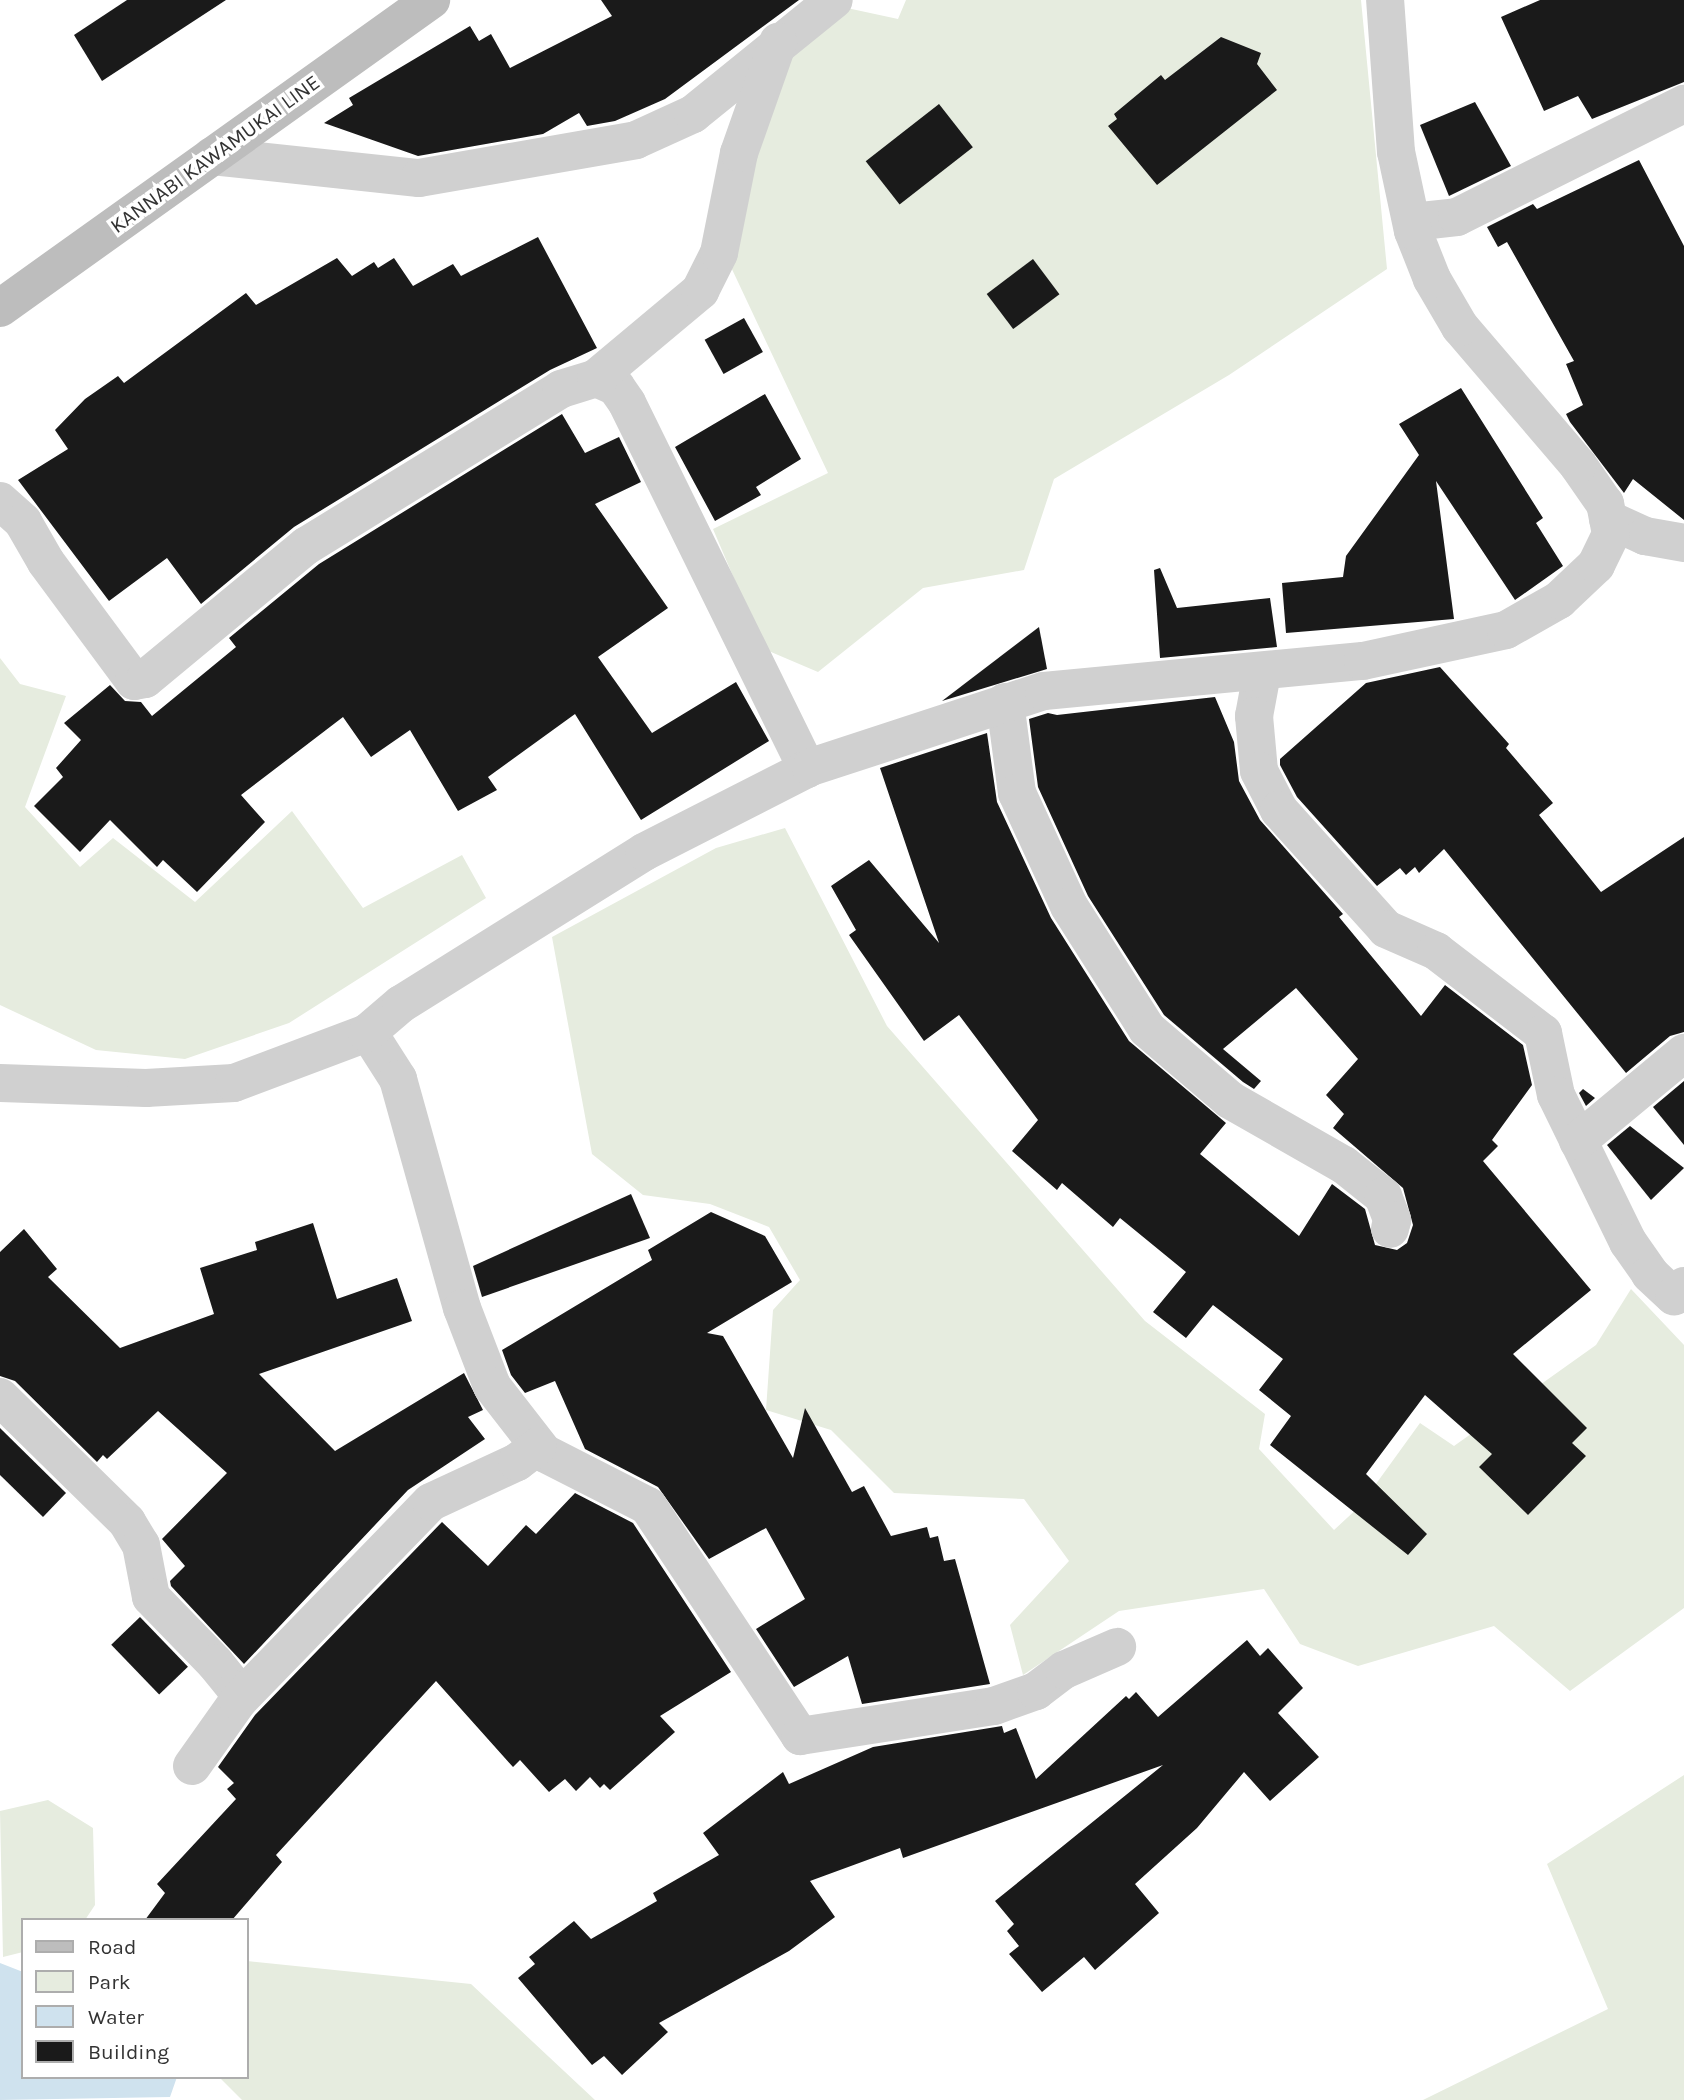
<!DOCTYPE html>
<style>
body{margin:0}
#map{position:relative;width:1684px;height:2100px;overflow:hidden;background:#fff;font-family:Karla,sans-serif}
div>[style]{position:absolute}
[style*='--x']{left:calc(var(--x)*1px);top:calc(var(--y)*1px);width:calc(var(--w)*1px);rotate:calc(var(--a)*1deg)}
.green>*{inset:0;background:#e6ecdf}
.water>*{inset:0;background:#cfe2ee}
.building>*{inset:0;background:#1a1a1a;transform-origin:0 0}
.street>*{height:38px;margin:-19px;padding:0 19px;transform-origin:19px;border-radius:19px;background:#d0d0d0}
.secondary>*{height:38px;margin:-19px;padding:0 19px;transform-origin:19px;border-radius:19px;background:#bdbdbd}
span{translate:-50% -50%;white-space:nowrap;text-align:center;line-height:1.15;-webkit-text-stroke:7px #fff;paint-order:stroke}
.street-label{font-size:21px;color:#333}
.legend{position:absolute;left:21px;top:1918px;width:228px;height:161px;box-sizing:border-box;background:#fff;border:2px solid #adadad;margin:0;padding:9px 12px;list-style:none;font-size:21px;color:#333}
.legend li{display:flex;align-items:center;gap:14px;height:35px}
.legend b{width:35px;border:2px solid #adadad}
</style>
<div id="map">
<div class="green">
<div style="clip-path:polygon(906px 0,1361px 0,1387px 269px,1229px 375px,1054px 479px,1024px 570px,923px 588px,818px 672px,764px 649px,713px 529px,828px 473px,730px 265px,751px 153px,791px 41px,847px 8px,898px 19px)"></div>
<div style="clip-path:polygon(0 658px,20px 684px,66px 696px,25px 807px,80px 867px,113px 838px,195px 902px,292px 811px,363px 908px,462px 855px,486px 898px,289px 1023px,185px 1059px,96px 1050px,0 1005px)"></div>
<div style="clip-path:polygon(785px 828px,887px 1026px,1145px 1321px,1265px 1414px,1259px 1449px,1334px 1530px,1360px 1506px,1420px 1423px,1454px 1446px,1596px 1345px,1631px 1289px,1684px 1345px,1684px 1608px,1570px 1691px,1494px 1626px,1358px 1666px,1300px 1644px,1264px 1589px,1119px 1611px,1023px 1675px,1010px 1625px,1069px 1561px,1024px 1499px,894px 1493px,831px 1430px,766px 1410px,773px 1310px,800px 1280px,769px 1227px,710px 1204px,643px 1195px,592px 1154px,552px 937px,716px 848px)"></div>
<div style="clip-path:polygon(1684px 1775px,1684px 2100px,1423px 2100px,1608px 2009px,1547px 1864px)"></div>
<div style="clip-path:polygon(48px 1800px,93px 1828px,95px 1905px,85px 1920px,23px 1920px,23px 1952px,3px 1957px,0 1811px)"></div>
<div style="clip-path:polygon(247px 1961px,471px 1984px,595px 2100px,242px 2100px,219px 2077px,247px 2077px)"></div>
</div>
<div class="water">
<div style="clip-path:polygon(0 1963px,23px 1972px,23px 2077px,177px 2077px,170px 2097px,0 2100px)"></div>
</div>
<div class="building">
<div style="clip-path:polygon(127px 0,226px 0,102px 81px,74px 35px)"></div>
<div style="clip-path:polygon(601px 0,799px 0,665px 99px,615px 121px,587px 126px,579px 113px,543px 134px,418px 156px,324px 123px,353px 105px,349px 98px,470px 26px,479px 41px,491px 34px,510px 68px,612px 16px)"></div>
<div style="clip-path:polygon(1540px 0,1684px 0,1684px 82px,1592px 119px,1578px 96px,1544px 111px,1501px 17px)"></div>
<div style="clip-path:polygon(1221px 37px,1261px 53px,1257px 64px,1277px 90px,1157px 185px,1108px 126px,1117px 119px,1114px 114px,1161px 75px,1165px 80px)"></div>
<div style="clip-path:polygon(1475px 102px,1511px 166px,1449px 196px,1420px 125px)"></div>
<div style="left:939px;top:104px;width:55px;height:93px;rotate:52deg"></div>
<div style="clip-path:polygon(1639px 160px,1684px 246px,1684px 520px,1633px 479px,1624px 493px,1570px 422px,1566px 414px,1583px 405px,1566px 364px,1574px 361px,1507px 242px,1498px 247px,1487px 227px,1533px 204px,1537px 209px)"></div>
<div style="clip-path:polygon(538px 237px,597px 348px,550px 370px,294px 527px,201px 604px,167px 558px,109px 601px,18px 480px,68px 449px,55px 430px,85px 399px,118px 376px,124px 383px,246px 293px,256px 305px,337px 258px,352px 276px,374px 262px,378px 268px,394px 258px,413px 286px,453px 264px,461px 276px)"></div>
<div style="left:1033px;top:259px;width:44px;height:58px;rotate:53deg"></div>
<div style="left:744px;top:318px;width:39px;height:45px;rotate:61deg"></div>
<div style="clip-path:polygon(1461px 388px,1543px 518px,1536px 523px,1563px 566px,1515px 600px,1436px 481px,1454px 619px,1286px 633px,1282px 583px,1343px 577px,1346px 556px,1419px 455px,1399px 424px)"></div>
<div style="clip-path:polygon(765px 394px,801px 459px,756px 487px,761px 495px,715px 521px,675px 447px)"></div>
<div style="clip-path:polygon(562px 414px,585px 453px,619px 437px,641px 482px,595px 504px,668px 608px,598px 657px,652px 733px,736px 682px,769px 741px,641px 820px,575px 714px,488px 777px,497px 790px,458px 811px,410px 730px,371px 757px,343px 717px,241px 795px,265px 822px,197px 892px,163px 860px,157px 867px,110px 820px,80px 852px,34px 806px,63px 777px,56px 768px,81px 740px,64px 723px,110px 685px,125px 701px,141px 702px,152px 716px,236px 647px,229px 638px,319px 564px)"></div>
<div style="clip-path:polygon(1160px 568px,1177px 608px,1270px 598px,1277px 647px,1160px 658px,1154px 570px)"></div>
<div style="clip-path:polygon(1039px 627px,1047px 669px,942px 701px)"></div>
<div style="clip-path:polygon(1440px 667px,1509px 744px,1506px 748px,1553px 803px,1539px 815px,1601px 892px,1684px 837px,1684px 1032px,1670px 1036px,1626px 1073px,1444px 849px,1419px 873px,1415px 867px,1406px 875px,1400px 868px,1377px 886px,1297px 797px,1280px 765px,1280px 759px,1366px 683px)"></div>
<div style="clip-path:polygon(1215px 697px,1234px 742px,1239px 781px,1260px 820px,1343px 914px,1339px 917px,1421px 1016px,1445px 985px,1523px 1045px,1532px 1085px,1492px 1140px,1498px 1146px,1483px 1161px,1591px 1290px,1513px 1354px,1587px 1428px,1572px 1443px,1586px 1456px,1528px 1515px,1479px 1467px,1492px 1454px,1425px 1395px,1366px 1474px,1427px 1534px,1408px 1555px,1270px 1445px,1291px 1416px,1259px 1390px,1283px 1359px,1213px 1305px,1186px 1338px,1153px 1312px,1186px 1272px,1120px 1218px,1113px 1227px,1062px 1183px,1057px 1190px,1012px 1151px,1038px 1120px,959px 1015px,924px 1041px,849px 935px,856px 930px,831px 886px,869px 860px,939px 943px,880px 768px,987px 733px,997px 802px,1051px 918px,1129px 1041px,1226px 1123px,1200px 1154px,1299px 1236px,1332px 1184px,1365px 1209px,1375px 1245px,1397px 1250px,1407px 1243px,1413px 1225px,1403px 1188px,1333px 1128px,1344px 1114px,1326px 1095px,1358px 1059px,1296px 988px,1223px 1049px,1261px 1081px,1254px 1089px,1243px 1082px,1164px 1015px,1088px 896px,1038px 787px,1029px 719px,1048px 713px,1057px 715px)"></div>
<div style="clip-path:polygon(1684px 1081px,1684px 1145px,1653px 1107px)"></div>
<div style="clip-path:polygon(1583px 1089px,1595px 1098px,1586px 1106px,1579px 1093px)"></div>
<div style="clip-path:polygon(1630px 1126px,1684px 1168px,1651px 1200px,1607px 1145px)"></div>
<div style="clip-path:polygon(631px 1194px,650px 1238px,482px 1297px,473px 1266px)"></div>
<div style="clip-path:polygon(711px 1212px,765px 1236px,792px 1282px,707px 1333px,723px 1336px,793px 1458px,805px 1408px,852px 1492px,864px 1486px,891px 1536px,927px 1527px,930px 1538px,938px 1536px,944px 1561px,955px 1559px,990px 1684px,862px 1704px,848px 1656px,794px 1687px,756px 1629px,805px 1599px,766px 1528px,709px 1559px,658px 1487px,585px 1449px,555px 1381px,525px 1393px,511px 1375px,502px 1350px,652px 1260px,648px 1250px)"></div>
<div style="clip-path:polygon(313px 1223px,337px 1299px,397px 1278px,412px 1321px,259px 1374px,335px 1451px,464px 1373px,483px 1410px,468px 1417px,485px 1439px,408px 1490px,244px 1664px,171px 1586px,170px 1581px,185px 1566px,162px 1539px,227px 1473px,158px 1411px,107px 1459px,103px 1455px,97px 1462px,15px 1381px,0 1376px,0 1252px,24px 1229px,57px 1269px,48px 1277px,120px 1348px,214px 1314px,200px 1268px,257px 1250px,255px 1242px)"></div>
<div style="clip-path:polygon(0 1428px,66px 1493px,43px 1517px,0 1475px)"></div>
<div style="clip-path:polygon(575px 1493px,633px 1523px,731px 1672px,660px 1716px,675px 1732px,610px 1790px,604px 1784px,600px 1788px,590px 1777px,576px 1791px,565px 1779px,549px 1792px,520px 1760px,513px 1767px,436px 1681px,276px 1855px,282px 1862px,232px 1920px,145px 1920px,165px 1893px,157px 1884px,236px 1799px,227px 1789px,234px 1783px,218px 1767px,255px 1715px,442px 1522px,488px 1566px,526px 1525px,536px 1534px)"></div>
<div style="left:140px;top:1617px;width:69px;height:40px;rotate:46deg"></div>
<div style="clip-path:polygon(1247px 1640px,1260px 1656px,1268px 1648px,1303px 1688px,1278px 1713px,1319px 1757px,1270px 1801px,1244px 1772px,1197px 1828px,1135px 1884px,1159px 1913px,1095px 1970px,1084px 1957px,1042px 1992px,1009px 1954px,1019px 1946px,1007px 1931px,1014px 1924px,995px 1901px,1163px 1765px,903px 1858px,900px 1848px,810px 1881px,835px 1917px,789px 1951px,659px 2023px,668px 2032px,622px 2075px,604px 2056px,592px 2065px,518px 1978px,535px 1964px,529px 1957px,574px 1921px,591px 1939px,657px 1901px,653px 1893px,719px 1855px,703px 1833px,783px 1772px,789px 1784px,873px 1747px,1002px 1726px,1004px 1733px,1016px 1728px,1036px 1779px,1126px 1696px,1129px 1699px,1136px 1692px,1158px 1717px)"></div>
</div>
<div class="street">
<div style="--x:212;--y:156;--w:208;--a:6.1"></div>
<div style="--x:419;--y:178;--w:220;--a:-9.9"></div>
<div style="--x:636;--y:140;--w:63;--a:-24.5"></div>
<div style="--x:693;--y:114;--w:181;--a:-39"></div>
<div style="--x:1412;--y:222;--w:45;--a:-6.3"></div>
<div style="--x:1457;--y:217;--w:254;--a:-26.5"></div>
<div style="--x:596;--y:378;--w:22;--a:24"></div>
<div style="--x:616;--y:387;--w:19;--a:55"></div>
<div style="--x:627;--y:403;--w:408;--a:63.8"></div>
<div style="--x:0;--y:501;--w:31;--a:42"></div>
<div style="--x:23;--y:522;--w:46;--a:60.1"></div>
<div style="--x:46;--y:562;--w:148;--a:53.5"></div>
<div style="--x:134;--y:681;--w:11;--a:-10"></div>
<div style="--x:145;--y:679;--w:209;--a:-39.6"></div>
<div style="--x:306;--y:546;--w:299;--a:-31.6"></div>
<div style="--x:561;--y:389;--w:37;--a:-17"></div>
<div style="--x:596;--y:378;--w:136;--a:-39.9"></div>
<div style="--x:700;--y:291;--w:42;--a:-63.4"></div>
<div style="--x:719;--y:253;--w:102;--a:-78.7"></div>
<div style="--x:739;--y:153;--w:118;--a:-70.6"></div>
<div style="--x:1608;--y:519;--w:41;--a:24.7"></div>
<div style="--x:1645;--y:536;--w:40;--a:10"></div>
<div style="--x:1262;--y:673;--w:44;--a:100.5"></div>
<div style="--x:1254;--y:716;--w:55;--a:84.8"></div>
<div style="--x:1259;--y:771;--w:44;--a:62.9"></div>
<div style="--x:1279;--y:810;--w:160;--a:48"></div>
<div style="--x:1386;--y:929;--w:55;--a:23.7"></div>
<div style="--x:1436;--y:951;--w:135;--a:37.5"></div>
<div style="--x:1543;--y:1033;--w:63;--a:78.2"></div>
<div style="--x:1556;--y:1095;--w:164;--a:63.9"></div>
<div style="--x:1628;--y:1242;--w:39;--a:55"></div>
<div style="--x:1650;--y:1274;--w:33;--a:43"></div>
<div style="--x:1674;--y:1296;--w:14;--a:-45"></div>
<div style="--x:1005;--y:702;--w:92;--a:82.5"></div>
<div style="--x:1017;--y:793;--w:124;--a:65.3"></div>
<div style="--x:1069;--y:906;--w:146;--a:57.6"></div>
<div style="--x:1147;--y:1029;--w:109;--a:40.5"></div>
<div style="--x:1230;--y:1100;--w:131;--a:29.7"></div>
<div style="--x:1344;--y:1165;--w:50;--a:38.5"></div>
<div style="--x:1383;--y:1196;--w:26;--a:69"></div>
<div style="--x:1392;--y:1220;--w:9;--a:103"></div>
<div style="--x:368;--y:1032;--w:56;--a:57.4"></div>
<div style="--x:398;--y:1079;--w:238;--a:74.4"></div>
<div style="--x:462;--y:1308;--w:84;--a:69"></div>
<div style="--x:492;--y:1386;--w:85;--a:52.2"></div>
<div style="--x:544;--y:1453;--w:117;--a:27"></div>
<div style="--x:648;--y:1506;--w:276;--a:56.5"></div>
<div style="--x:800;--y:1736;--w:196;--a:-8.8"></div>
<div style="--x:994;--y:1706;--w:45;--a:-19.7"></div>
<div style="--x:1036;--y:1691;--w:35;--a:-37"></div>
<div style="--x:1064;--y:1670;--w:58;--a:-23.5"></div>
<div style="--x:0;--y:1083;--w:146;--a:2"></div>
<div style="--x:146;--y:1088;--w:88;--a:-3.3"></div>
<div style="--x:234;--y:1083;--w:142;--a:-20.6"></div>
<div style="--x:367;--y:1033;--w:45;--a:-40.5"></div>
<div style="--x:401;--y:1004;--w:287;--a:-32"></div>
<div style="--x:644;--y:852;--w:187;--a:-27"></div>
<div style="--x:811;--y:767;--w:245;--a:-18.1"></div>
<div style="--x:1044;--y:691;--w:320;--a:-5.4"></div>
<div style="--x:1363;--y:661;--w:146;--a:-12.2"></div>
<div style="--x:1506;--y:630;--w:61;--a:-29.5"></div>
<div style="--x:1559;--y:600;--w:51;--a:-43.4"></div>
<div style="--x:1596;--y:565;--w:34;--a:-64"></div>
<div style="--x:1611;--y:534;--w:31;--a:-101"></div>
<div style="--x:1605;--y:504;--w:47;--a:-124.7"></div>
<div style="--x:1578;--y:465;--w:182;--a:-130.5"></div>
<div style="--x:1460;--y:327;--w:56;--a:-120.3"></div>
<div style="--x:1432;--y:279;--w:52;--a:-111.6"></div>
<div style="--x:1413;--y:231;--w:81;--a:-102.1"></div>
<div style="--x:1396;--y:152;--w:152;--a:-94.1"></div>
<div style="--x:1578;--y:1141;--w:138;--a:-39.7"></div>
<div style="--x:0;--y:1397;--w:178;--a:44.5"></div>
<div style="--x:127;--y:1522;--w:27;--a:59"></div>
<div style="--x:141;--y:1545;--w:53;--a:79.1"></div>
<div style="--x:151;--y:1597;--w:92;--a:45.9"></div>
<div style="--x:215;--y:1663;--w:33;--a:51"></div>
<div style="--x:236;--y:1689;--w:12;--a:81"></div>
<div style="--x:192;--y:1766;--w:80;--a:-54.7"></div>
<div style="--x:238;--y:1701;--w:277;--a:-45.9"></div>
<div style="--x:431;--y:1502;--w:95;--a:-24.9"></div>
<div style="--x:517;--y:1462;--w:26;--a:-37"></div>
</div>
<div class="secondary">
<div style="--x:0;--y:308;--w:530;--a:-35.55"></div>
</div>
<div class="street-label">
<span style="left:215px;top:154px;rotate:-36deg">KANNABI KAWAMUKAI LINE</span>
</div>
<ul class="legend">
<li><b style="height:9px;background:#bdbdbd"></b>Road</li>
<li><b style="height:19px;background:#e6ecdf"></b>Park</li>
<li><b style="height:19px;background:#cfe2ee"></b>Water</li>
<li><b style="height:19px;background:#1a1a1a"></b>Building</li>
</ul>
</div>
